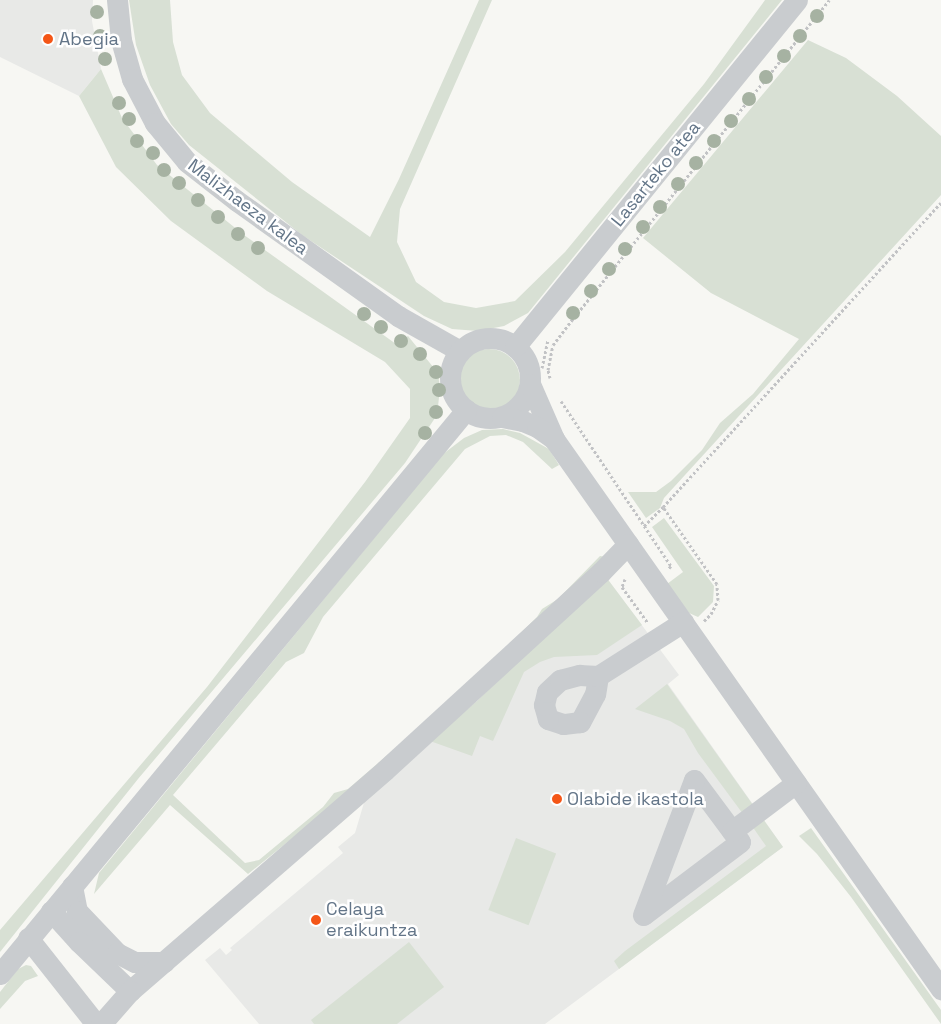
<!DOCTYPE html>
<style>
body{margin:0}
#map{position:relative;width:941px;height:1024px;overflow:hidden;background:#f7f7f3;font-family:"Space Grotesk",sans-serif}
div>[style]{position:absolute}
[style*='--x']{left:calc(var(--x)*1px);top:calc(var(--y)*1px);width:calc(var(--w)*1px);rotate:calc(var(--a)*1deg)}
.built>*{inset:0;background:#e8e9e7}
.green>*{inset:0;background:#d8e0d4;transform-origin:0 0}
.round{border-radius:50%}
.path>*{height:3px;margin-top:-1.5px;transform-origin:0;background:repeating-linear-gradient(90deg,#c2c3c5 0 2.5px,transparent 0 5px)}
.minor>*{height:21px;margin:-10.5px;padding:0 10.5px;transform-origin:10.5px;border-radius:10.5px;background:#c9cccf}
.minor>.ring{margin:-10.5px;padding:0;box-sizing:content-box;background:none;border:21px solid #c9cccf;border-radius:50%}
.trees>*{width:14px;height:14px;margin:-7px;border-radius:50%;background:#a6b2a2}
.dots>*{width:14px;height:14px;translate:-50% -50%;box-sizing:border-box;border:2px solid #fff;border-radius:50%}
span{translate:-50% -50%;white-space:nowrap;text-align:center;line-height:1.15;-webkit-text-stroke:5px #fff;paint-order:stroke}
.poi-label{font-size:18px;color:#637588}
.left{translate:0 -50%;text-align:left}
.street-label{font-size:18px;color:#637588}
</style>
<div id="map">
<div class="built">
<div style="clip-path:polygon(0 0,93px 0,92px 21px,101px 69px,79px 96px,0 57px)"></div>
<div style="clip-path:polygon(606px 577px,679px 675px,668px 684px,783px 847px,545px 1024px,259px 1024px,205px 960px,220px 948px,226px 955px,232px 950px,230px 948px,343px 853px,338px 847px,355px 833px,366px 796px,477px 701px)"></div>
</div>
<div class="green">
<div style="clip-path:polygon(129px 0,170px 0,173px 42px,182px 75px,210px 113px,292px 182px,370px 237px,399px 179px,479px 0,492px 0,400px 209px,397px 242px,416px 282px,444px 302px,476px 308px,515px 301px,565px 252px,704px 84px,765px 0,782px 0,528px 313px,504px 326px,478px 331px,452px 329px,424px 316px,302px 235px,189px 145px,171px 124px,150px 85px,136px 45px)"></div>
<div style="clip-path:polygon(808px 40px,846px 58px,897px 96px,941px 136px,941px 195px,664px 498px,660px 508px,646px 518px,628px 492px,656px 492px,671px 481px,702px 450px,720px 423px,753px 394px,799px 339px,711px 293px,643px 238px)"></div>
<div style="clip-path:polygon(101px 69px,122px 118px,157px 165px,244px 235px,396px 344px,408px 336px,438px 373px,440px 389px,437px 415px,405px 463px,138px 779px,0 952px,0 930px,207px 687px,365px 482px,410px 418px,410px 389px,385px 362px,267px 291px,171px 221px,116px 167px,79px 96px)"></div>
<div class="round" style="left:458px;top:349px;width:62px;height:62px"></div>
<div style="clip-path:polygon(503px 429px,520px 433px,549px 449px,559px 465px,552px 469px,523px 442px,506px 435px,490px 436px,465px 449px,323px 617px,304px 653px,286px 662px,173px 795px,245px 863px,259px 860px,323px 807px,334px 793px,348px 789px,458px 694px,537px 617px,542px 609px,558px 599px,600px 556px,606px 557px,480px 679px,359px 784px,248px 874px,170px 805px,94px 894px,99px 873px,443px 454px,464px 438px,482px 430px)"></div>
<div style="clip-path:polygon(664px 518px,714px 586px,713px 602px,698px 617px,689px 613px,667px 584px,683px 572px,652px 527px)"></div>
<div style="clip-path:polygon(606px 577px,642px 625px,597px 655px,554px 657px,540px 662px,524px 672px,493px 741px,480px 736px,472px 756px,430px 741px,477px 701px)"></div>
<div style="clip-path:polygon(667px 684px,753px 805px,743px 814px,698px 753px,684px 729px,670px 721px,635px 709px)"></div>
<div style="clip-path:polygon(763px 819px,783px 847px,619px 969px,614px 961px,625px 951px,766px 846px,752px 826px)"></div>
<div style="clip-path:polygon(811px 828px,941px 1010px,941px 1024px,851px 897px,817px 854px,799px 836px)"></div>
<div style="left:516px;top:838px;width:43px;height:77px;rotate:21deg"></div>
<div style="clip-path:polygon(409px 942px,444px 987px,397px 1024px,314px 1024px,311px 1020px)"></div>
<div style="clip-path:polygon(26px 965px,31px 966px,38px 976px,25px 981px,0 1009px,0 992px,18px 969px)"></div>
</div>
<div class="path">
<div style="--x:542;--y:368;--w:29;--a:-78"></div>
<div style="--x:550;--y:378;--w:8;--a:-104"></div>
<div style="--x:548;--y:370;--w:25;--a:-79"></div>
<div style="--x:553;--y:345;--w:25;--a:-53"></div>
<div style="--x:568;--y:325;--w:417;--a:-51.2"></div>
<div style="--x:561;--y:401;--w:198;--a:56.3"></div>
<div style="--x:671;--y:566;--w:3;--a:135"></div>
<div style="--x:644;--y:526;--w:27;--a:-45"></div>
<div style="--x:625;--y:579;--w:9;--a:111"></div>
<div style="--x:622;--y:587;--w:44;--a:54.2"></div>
<div style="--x:704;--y:621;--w:10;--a:-45"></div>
<div style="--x:711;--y:614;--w:16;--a:-63"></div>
<div style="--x:718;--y:600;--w:16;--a:-94"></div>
<div style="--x:717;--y:584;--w:94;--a:-125"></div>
<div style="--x:663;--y:507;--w:412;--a:-47.6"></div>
</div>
<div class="minor">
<div style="--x:117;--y:0;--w:40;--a:84.3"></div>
<div style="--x:121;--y:40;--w:41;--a:74.2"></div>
<div style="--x:132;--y:79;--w:50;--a:62.4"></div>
<div style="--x:155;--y:123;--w:50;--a:50.6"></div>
<div style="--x:187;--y:162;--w:63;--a:38"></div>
<div style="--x:237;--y:201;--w:198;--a:35.5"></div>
<div style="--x:398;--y:316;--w:71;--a:29.4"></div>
<div class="ring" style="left:450px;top:338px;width:59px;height:59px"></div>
<div style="--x:515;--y:347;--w:447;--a:-50.9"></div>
<div style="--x:530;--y:384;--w:60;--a:66.4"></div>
<div style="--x:554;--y:439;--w:673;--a:54.87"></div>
<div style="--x:502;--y:417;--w:21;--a:11"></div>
<div style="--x:523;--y:421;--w:15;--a:23"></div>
<div style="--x:537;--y:427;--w:21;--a:35"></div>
<div style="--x:598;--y:676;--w:18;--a:99"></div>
<div style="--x:595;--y:694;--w:32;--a:118"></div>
<div style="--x:580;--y:722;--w:17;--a:173"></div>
<div style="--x:563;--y:724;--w:16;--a:-162"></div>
<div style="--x:548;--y:719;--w:15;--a:-106"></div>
<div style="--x:544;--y:705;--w:13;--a:-77"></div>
<div style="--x:547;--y:692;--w:18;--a:-43"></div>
<div style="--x:560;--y:680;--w:20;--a:-15"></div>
<div style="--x:579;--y:675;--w:19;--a:3"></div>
<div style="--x:598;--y:676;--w:101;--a:-32.4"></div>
<div style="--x:694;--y:780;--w:77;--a:53.4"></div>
<div style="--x:740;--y:842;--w:121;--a:143"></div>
<div style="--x:643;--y:915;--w:144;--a:-69.3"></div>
<div style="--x:732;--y:831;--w:80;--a:-36.9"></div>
<div style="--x:72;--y:886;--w:25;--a:79"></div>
<div style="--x:77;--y:911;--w:58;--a:46.4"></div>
<div style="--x:117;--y:953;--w:20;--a:27"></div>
<div style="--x:135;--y:962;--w:29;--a:0"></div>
<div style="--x:51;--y:911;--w:42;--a:47.9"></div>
<div style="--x:79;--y:942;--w:71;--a:43.9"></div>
<div style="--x:130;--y:991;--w:337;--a:-40.9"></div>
<div style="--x:385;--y:770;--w:293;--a:-42.5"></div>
<div style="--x:601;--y:572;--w:39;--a:-46"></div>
<div style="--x:28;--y:938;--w:110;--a:51.7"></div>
<div style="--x:0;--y:974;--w:732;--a:-50.44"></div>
<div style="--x:101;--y:1024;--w:44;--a:-48.7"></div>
</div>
<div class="trees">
<div style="left:97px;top:12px"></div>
<div style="left:817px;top:16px"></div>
<div style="left:100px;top:36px"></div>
<div style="left:800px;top:36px"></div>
<div style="left:784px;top:56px"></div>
<div style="left:105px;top:59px"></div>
<div style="left:766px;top:77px"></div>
<div style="left:749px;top:99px"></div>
<div style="left:119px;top:103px"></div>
<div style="left:129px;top:119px"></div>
<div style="left:731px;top:121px"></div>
<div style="left:137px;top:141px"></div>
<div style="left:714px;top:141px"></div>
<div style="left:153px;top:153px"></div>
<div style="left:696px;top:163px"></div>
<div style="left:164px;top:170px"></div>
<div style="left:179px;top:183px"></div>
<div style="left:678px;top:184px"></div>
<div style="left:198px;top:200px"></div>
<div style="left:660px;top:207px"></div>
<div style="left:218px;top:217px"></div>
<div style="left:643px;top:227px"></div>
<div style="left:238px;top:234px"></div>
<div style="left:258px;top:248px"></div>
<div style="left:625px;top:249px"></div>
<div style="left:609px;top:269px"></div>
<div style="left:591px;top:291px"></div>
<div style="left:573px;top:313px"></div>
<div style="left:364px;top:314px"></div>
<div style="left:381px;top:327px"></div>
<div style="left:401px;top:341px"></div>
<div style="left:420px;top:354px"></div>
<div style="left:436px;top:372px"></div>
<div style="left:439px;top:390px"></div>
<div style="left:436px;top:412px"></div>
<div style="left:425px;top:433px"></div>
</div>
<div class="dots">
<div style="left:48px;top:39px;background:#f45617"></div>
<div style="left:557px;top:799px;background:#f45617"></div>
<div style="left:316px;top:920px;background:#f45617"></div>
</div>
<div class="poi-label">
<span class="left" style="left:59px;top:39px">Abegia</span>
<span class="left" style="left:567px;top:799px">Olabide ikastola</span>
<span class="left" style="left:326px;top:920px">Celaya<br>eraikuntza</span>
</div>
<div class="street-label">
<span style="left:656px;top:174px;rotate:-51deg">Lasarteko atea</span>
<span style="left:248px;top:207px;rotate:37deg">Malizhaeza kalea</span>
</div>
</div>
